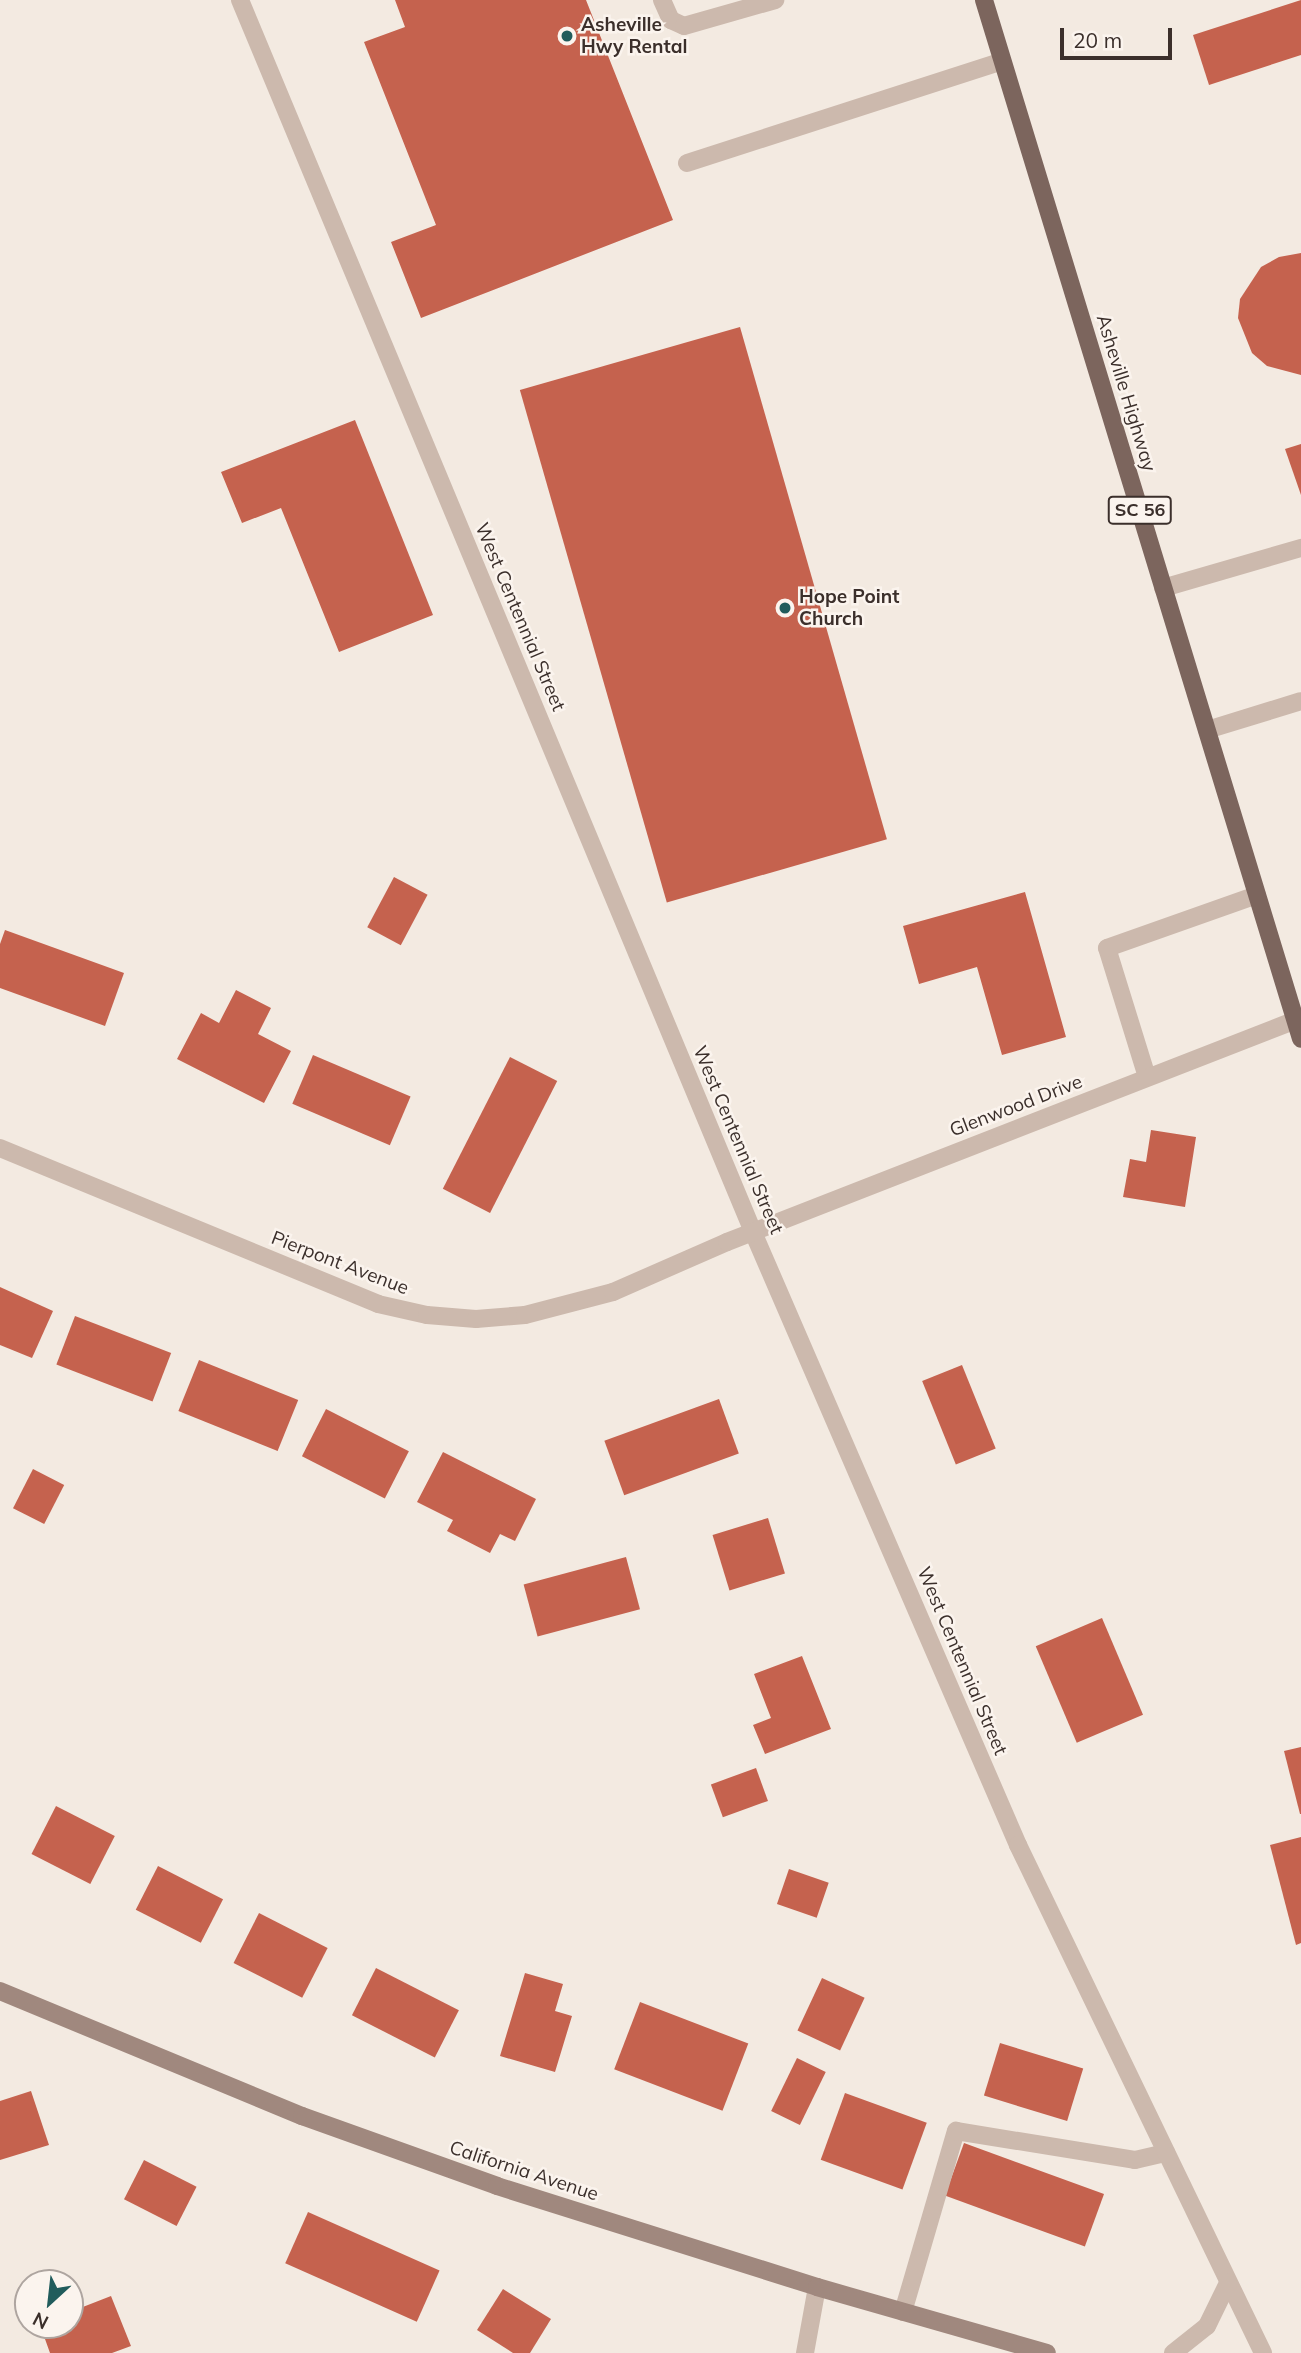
<!DOCTYPE html>
<style>
body{margin:0}
#map{position:relative;width:1301px;height:2353px;overflow:hidden;background:#f3eae1;font-family:Mulish,sans-serif}
div>[style]{position:absolute}
[style*='--x']{left:calc(var(--x)*1px);top:calc(var(--y)*1px);width:calc(var(--w)*1px);rotate:calc(var(--a)*1deg)}
.building>*{inset:0;background:#c5624e;transform-origin:0 0}
.service>*{height:18px;margin:-9px;padding:0 9px;transform-origin:9px;border-radius:9px;background:#ccb9ad}
.minor>*{height:18px;margin:-9px;padding:0 9px;transform-origin:9px;border-radius:9px;background:#ccb9ad}
.secondary>*{height:18px;margin:-9px;padding:0 9px;transform-origin:9px;border-radius:9px;background:#a0887e}
.primary>*{height:18px;margin:-9px;padding:0 9px;transform-origin:9px;border-radius:9px;background:#7c655d}
.dots>*{width:19px;height:19px;translate:-50% -50%;box-sizing:border-box;border:4px solid #fbf4ee;border-radius:50%}
span{translate:-50% -50%;white-space:nowrap;text-align:center;line-height:1.15;-webkit-text-stroke:5px #fbf4ee;paint-order:stroke}
.shield-label span{padding:2px 5px;background:#fbf4ee;border:2px solid;border-radius:5px;-webkit-text-stroke-width:0}
.shield-label{font-size:18px;color:#3b2f2b;font-weight:700}
.poi-label{font-size:19px;color:#3b2f2b;font-weight:700}
.left{translate:0 -50%;text-align:left}
.street-label{font-size:19px;color:#3b2f2b}
.north{position:absolute;left:14px;top:2269px;width:70px;height:70px;box-sizing:border-box;background:#fbf4ee;border:2px solid #aea5a0;border-radius:50%;rotate:207deg;font-size:19px;font-weight:700;line-height:28px;text-align:center;color:#3b2f2b}
.north::after{content:'';display:block;margin:auto;width:24px;height:32px;background:#215c5c;clip-path:polygon(50% 0,100% 100%,50% 72%,0 100%)}
.scale{position:absolute;left:1060px;top:28px;width:112px;height:32px;box-sizing:border-box;border:4px solid #3b2f2b;border-top:0;padding-left:9px;font-size:21px;line-height:24px;white-space:nowrap;color:#3b2f2b;-webkit-text-stroke:5px #fbf4ee;paint-order:stroke}
</style>
<div id="map">
<div class="building">
<div style="clip-path:polygon(395px 0,586px 0,673px 220px,421px 318px,391px 242px,436px 225px,364px 42px,405px 27px)"></div>
<div style="clip-path:polygon(1301px 0,1301px 55px,1209px 85px,1193px 35px)"></div>
<div style="clip-path:polygon(1301px 253px,1301px 375px,1267px 366px,1252px 353px,1238px 318px,1240px 299px,1261px 267px,1279px 257px)"></div>
<div style="left:740px;top:327px;width:533px;height:229px;rotate:74deg"></div>
<div style="clip-path:polygon(355px 420px,433px 615px,339px 652px,281px 508px,242px 523px,221px 472px)"></div>
<div style="clip-path:polygon(1301px 444px,1301px 495px,1285px 449px)"></div>
<div style="left:394px;top:877px;width:38px;height:57px;rotate:28deg"></div>
<div style="clip-path:polygon(1025px 892px,1066px 1037px,1002px 1055px,977px 967px,919px 984px,903px 926px)"></div>
<div style="clip-path:polygon(5px 930px,124px 973px,105px 1026px,0 988px,0 944px)"></div>
<div style="clip-path:polygon(236px 990px,271px 1008px,258px 1034px,291px 1051px,264px 1103px,177px 1059px,201px 1013px,219px 1023px)"></div>
<div style="left:313px;top:1055px;width:106px;height:53px;rotate:23deg"></div>
<div style="left:510px;top:1057px;width:53px;height:148px;rotate:27deg"></div>
<div style="clip-path:polygon(1151px 1130px,1196px 1137px,1185px 1207px,1123px 1197px,1130px 1159px,1146px 1162px)"></div>
<div style="clip-path:polygon(0 1287px,53px 1311px,32px 1358px,0 1345px)"></div>
<div style="left:75px;top:1316px;width:103px;height:52px;rotate:21deg"></div>
<div style="left:199px;top:1360px;width:107px;height:55px;rotate:22deg"></div>
<div style="left:962px;top:1365px;width:90px;height:43px;rotate:68deg"></div>
<div style="left:719px;top:1399px;width:58px;height:122px;rotate:70deg"></div>
<div style="left:326px;top:1409px;width:93px;height:53px;rotate:27deg"></div>
<div style="clip-path:polygon(443px 1452px,536px 1499px,515px 1541px,500px 1534px,490px 1553px,447px 1531px,453px 1520px,417px 1502px)"></div>
<div style="left:33px;top:1469px;width:35px;height:44px;rotate:27deg"></div>
<div style="left:768px;top:1518px;width:58px;height:58px;rotate:73deg"></div>
<div style="left:626px;top:1557px;width:54px;height:106px;rotate:75deg"></div>
<div style="left:1102px;top:1618px;width:105px;height:72px;rotate:67deg"></div>
<div style="clip-path:polygon(802px 1656px,831px 1729px,765px 1754px,753px 1725px,771px 1718px,754px 1674px)"></div>
<div style="clip-path:polygon(1301px 1747px,1301px 1814px,1300px 1814px,1284px 1751px)"></div>
<div style="left:756px;top:1768px;width:35px;height:48px;rotate:70deg"></div>
<div style="left:56px;top:1806px;width:66px;height:54px;rotate:27deg"></div>
<div style="clip-path:polygon(1301px 1837px,1301px 1943px,1296px 1945px,1270px 1845px)"></div>
<div style="left:158px;top:1866px;width:73px;height:49px;rotate:27deg"></div>
<div style="left:789px;top:1869px;width:42px;height:37px;rotate:19deg"></div>
<div style="left:259px;top:1913px;width:77px;height:56px;rotate:27deg"></div>
<div style="left:376px;top:1968px;width:93px;height:53px;rotate:27deg"></div>
<div style="clip-path:polygon(525px 1973px,563px 1984px,555px 2011px,572px 2016px,555px 2072px,500px 2056px)"></div>
<div style="left:822px;top:1978px;width:47px;height:58px;rotate:25deg"></div>
<div style="left:640px;top:2002px;width:116px;height:72px;rotate:21deg"></div>
<div style="left:1000px;top:2043px;width:87px;height:55px;rotate:17deg"></div>
<div style="left:797px;top:2058px;width:32px;height:59px;rotate:26deg"></div>
<div style="clip-path:polygon(31px 2091px,49px 2145px,0 2160px,0 2101px)"></div>
<div style="left:845px;top:2093px;width:87px;height:71px;rotate:20deg"></div>
<div style="left:964px;top:2143px;width:149px;height:56px;rotate:20deg"></div>
<div style="left:144px;top:2160px;width:59px;height:44px;rotate:27deg"></div>
<div style="left:308px;top:2212px;width:144px;height:56px;rotate:24deg"></div>
<div style="clip-path:polygon(503px 2289px,551px 2319px,530px 2353px,513px 2353px,477px 2330px)"></div>
<div style="clip-path:polygon(111px 2296px,131px 2346px,112px 2353px,50px 2353px,40px 2325px,70px 2325px,70px 2312px)"></div>
</div>
<div class="service">
<div style="--x:662;--y:0;--w:22;--a:66"></div>
<div style="--x:671;--y:20;--w:14;--a:25"></div>
<div style="--x:684;--y:26;--w:95;--a:-15.9"></div>
<div style="--x:687;--y:163;--w:331;--a:-17.9"></div>
<div style="--x:1163;--y:588;--w:144;--a:-16.2"></div>
<div style="--x:1207;--y:730;--w:98;--a:-17.1"></div>
<div style="--x:1147;--y:1077;--w:135;--a:-107.2"></div>
<div style="--x:1107;--y:948;--w:159;--a:-19.5"></div>
<div style="--x:903;--y:2312;--w:189;--a:-73.7"></div>
<div style="--x:956;--y:2131;--w:181;--a:9.2"></div>
<div style="--x:1135;--y:2160;--w:32;--a:-13"></div>
</div>
<div class="minor">
<div style="--x:240;--y:0;--w:1335;--a:67.39"></div>
<div style="--x:753;--y:1232;--w:668;--a:66.62"></div>
<div style="--x:1018;--y:1845;--w:564;--a:64.25"></div>
<div style="--x:0;--y:1148;--w:409;--a:22.4"></div>
<div style="--x:378;--y:1304;--w:50;--a:12.7"></div>
<div style="--x:427;--y:1315;--w:49;--a:4.7"></div>
<div style="--x:476;--y:1319;--w:49;--a:-4.7"></div>
<div style="--x:525;--y:1315;--w:91;--a:-14.6"></div>
<div style="--x:613;--y:1292;--w:124;--a:-23.7"></div>
<div style="--x:727;--y:1242;--w:616;--a:-21.32"></div>
<div style="--x:805;--y:2353;--w:67;--a:-79.7"></div>
<div style="--x:1173;--y:2353;--w:43;--a:-38.5"></div>
<div style="--x:1207;--y:2326;--w:48;--a:-64"></div>
</div>
<div class="secondary">
<div style="--x:0;--y:1991;--w:327;--a:22.5"></div>
<div style="--x:302;--y:2116;--w:207;--a:19.7"></div>
<div style="--x:497;--y:2186;--w:336;--a:17.5"></div>
<div style="--x:817;--y:2287;--w:239;--a:16"></div>
</div>
<div class="primary">
<div style="--x:984;--y:0;--w:1086;--a:73.03"></div>
</div>
<div class="dots">
<div style="left:567px;top:36px;background:#215c5c"></div>
<div style="left:785px;top:608px;background:#215c5c"></div>
</div>
<div class="shield-label">
<span style="left:1140px;top:510px">SC 56</span>
</div>
<div class="poi-label">
<span class="left" style="left:581px;top:36px">Asheville<br>Hwy Rental</span>
<span class="left" style="left:799px;top:608px">Hope Point<br>Church</span>
</div>
<div class="street-label">
<span style="left:1126px;top:393px;rotate:73deg">Asheville Highway</span>
<span style="left:520px;top:617px;rotate:67deg">West Centennial Street</span>
<span style="left:1016px;top:1106px;rotate:-21deg">Glenwood Drive</span>
<span style="left:738px;top:1140px;rotate:67deg">West Centennial Street</span>
<span style="left:340px;top:1263px;rotate:21deg">Pierpont Avenue</span>
<span style="left:962px;top:1661px;rotate:67deg">West Centennial Street</span>
<span style="left:524px;top:2171px;rotate:18deg">California Avenue</span>
</div>
<div class="north">N</div>
<div class="scale">20 m</div>
</div>
